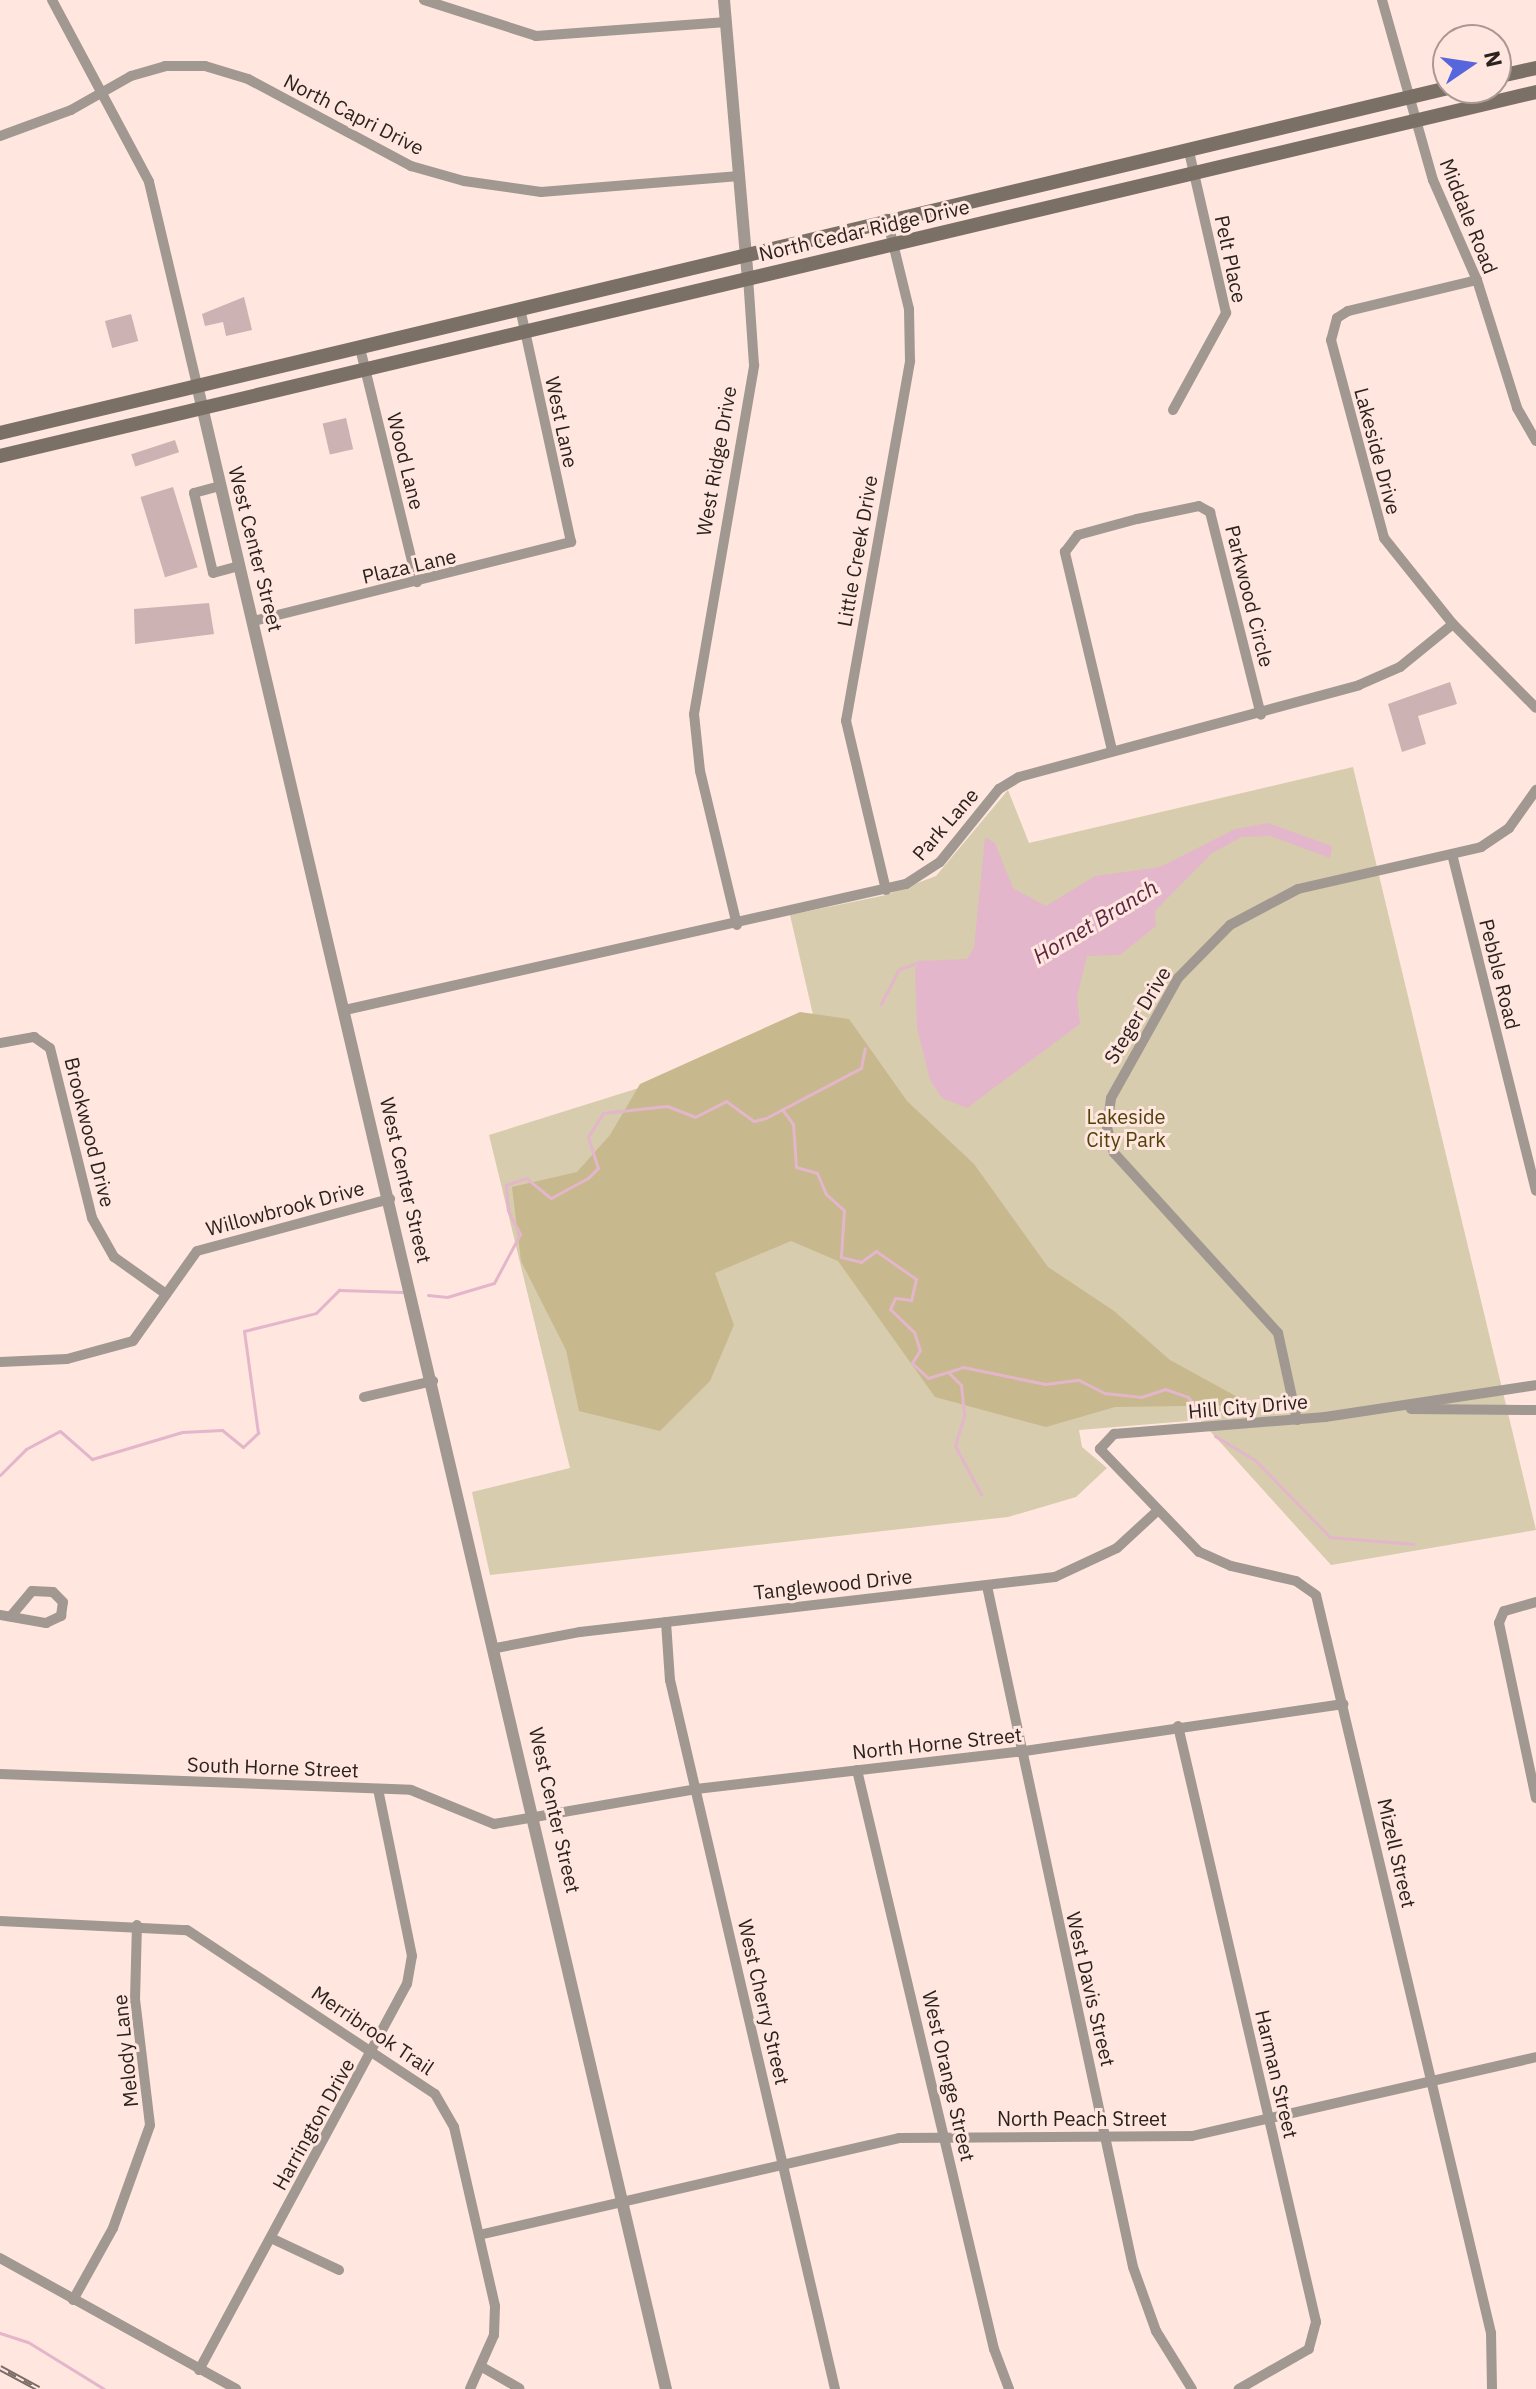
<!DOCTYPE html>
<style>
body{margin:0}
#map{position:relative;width:1536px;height:2389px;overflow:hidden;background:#ffe6de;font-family:"IBM Plex Sans",sans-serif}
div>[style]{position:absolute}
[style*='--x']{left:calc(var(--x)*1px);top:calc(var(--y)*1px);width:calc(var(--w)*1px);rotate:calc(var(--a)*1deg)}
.green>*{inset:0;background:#d7ccad}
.forest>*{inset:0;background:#c7b88d}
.water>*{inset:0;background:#e4b6cb}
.stream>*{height:3px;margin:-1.5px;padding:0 1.5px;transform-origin:1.5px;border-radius:1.5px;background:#e4b6cb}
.building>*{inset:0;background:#ccb2b3;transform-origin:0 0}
.minor>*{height:10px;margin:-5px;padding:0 5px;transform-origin:5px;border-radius:5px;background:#a09891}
.tertiary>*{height:12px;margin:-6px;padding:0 6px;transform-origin:6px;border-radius:6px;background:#a09891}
.secondary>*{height:14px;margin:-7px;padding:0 7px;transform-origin:7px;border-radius:7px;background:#7b7066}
.rail>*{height:6px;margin-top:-3px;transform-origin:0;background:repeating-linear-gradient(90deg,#ffe6de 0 9px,#7b6c67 0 18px);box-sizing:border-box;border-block:2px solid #7b6c67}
span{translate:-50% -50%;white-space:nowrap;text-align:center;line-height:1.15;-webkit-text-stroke:6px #ffe6de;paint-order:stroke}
.street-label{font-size:20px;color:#2b221f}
.park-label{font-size:20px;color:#514009}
.water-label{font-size:22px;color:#5c2442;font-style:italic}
.north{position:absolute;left:1432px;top:24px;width:80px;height:80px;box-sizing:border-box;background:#ffe6de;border:2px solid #aa9892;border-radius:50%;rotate:77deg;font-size:22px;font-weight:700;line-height:32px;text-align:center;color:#2b221f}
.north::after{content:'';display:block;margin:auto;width:28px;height:36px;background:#5866dd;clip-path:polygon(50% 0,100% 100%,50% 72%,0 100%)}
</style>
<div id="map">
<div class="green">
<div style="clip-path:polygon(1353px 767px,1536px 1530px,1331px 1565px,1200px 1420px,1079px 1430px,1082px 1447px,1107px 1468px,1076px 1497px,1008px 1517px,490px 1575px,472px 1492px,570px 1468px,489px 1135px,817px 1032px,790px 915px,886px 895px,936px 876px,1008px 790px,1029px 843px)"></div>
</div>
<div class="forest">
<div style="clip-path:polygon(800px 1012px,849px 1019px,907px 1101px,974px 1164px,1048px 1267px,1114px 1311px,1170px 1360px,1252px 1405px,1115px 1407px,1046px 1427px,935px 1397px,838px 1261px,791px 1241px,715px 1273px,734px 1325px,710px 1381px,660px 1431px,579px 1411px,566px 1350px,521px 1261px,512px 1187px,577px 1172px,610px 1135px,640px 1084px)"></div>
</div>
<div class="water">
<div style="clip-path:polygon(1268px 823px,1332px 846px,1330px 858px,1270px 836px,1242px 837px,1212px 853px,1155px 911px,1156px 926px,1120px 955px,1087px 956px,1077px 997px,1080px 1024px,967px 1108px,942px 1098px,930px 1080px,917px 1028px,915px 969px,920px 961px,967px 959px,974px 948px,985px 837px,995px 843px,1013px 888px,1046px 906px,1095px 876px,1160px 867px,1235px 829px)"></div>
</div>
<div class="stream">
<div style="--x:881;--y:1004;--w:38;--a:-63"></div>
<div style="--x:898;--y:970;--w:25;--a:-21"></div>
<div style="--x:782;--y:1109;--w:19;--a:54"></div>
<div style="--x:793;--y:1124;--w:43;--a:86"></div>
<div style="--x:796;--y:1167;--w:22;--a:16"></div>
<div style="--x:817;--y:1173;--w:23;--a:67"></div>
<div style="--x:826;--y:1194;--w:24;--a:42"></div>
<div style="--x:844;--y:1210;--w:47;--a:93.7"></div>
<div style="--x:841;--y:1257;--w:21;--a:14"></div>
<div style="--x:861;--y:1262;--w:19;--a:-36"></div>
<div style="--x:876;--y:1251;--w:49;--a:35"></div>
<div style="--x:916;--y:1279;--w:22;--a:103"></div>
<div style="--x:911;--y:1300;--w:16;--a:-173"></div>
<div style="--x:895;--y:1298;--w:12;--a:114"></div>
<div style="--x:890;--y:1309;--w:33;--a:44"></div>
<div style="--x:914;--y:1332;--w:19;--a:72"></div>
<div style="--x:920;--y:1350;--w:15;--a:122"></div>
<div style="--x:912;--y:1363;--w:22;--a:43"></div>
<div style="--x:928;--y:1378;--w:37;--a:-17"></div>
<div style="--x:963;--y:1367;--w:84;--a:11.7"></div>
<div style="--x:1045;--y:1384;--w:34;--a:-7"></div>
<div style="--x:1079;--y:1380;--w:28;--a:27"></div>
<div style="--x:1104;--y:1393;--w:37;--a:6"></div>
<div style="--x:1141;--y:1397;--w:25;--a:-18"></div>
<div style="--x:1165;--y:1389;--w:24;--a:19"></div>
<div style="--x:1188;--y:1397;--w:24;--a:54"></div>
<div style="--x:428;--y:1295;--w:19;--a:6"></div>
<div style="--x:447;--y:1297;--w:49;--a:-16.6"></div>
<div style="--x:494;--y:1283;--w:55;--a:-62"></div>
<div style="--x:520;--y:1234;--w:27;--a:-117"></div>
<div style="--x:508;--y:1210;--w:25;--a:-95"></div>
<div style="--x:506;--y:1185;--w:21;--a:-19"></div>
<div style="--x:526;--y:1178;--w:32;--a:39"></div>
<div style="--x:551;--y:1198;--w:42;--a:-28.4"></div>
<div style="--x:588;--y:1178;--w:14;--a:-45"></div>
<div style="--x:598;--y:1168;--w:33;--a:-108"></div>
<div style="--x:588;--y:1137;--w:28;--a:-58"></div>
<div style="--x:603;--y:1113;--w:64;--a:-6.2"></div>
<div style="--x:667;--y:1106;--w:30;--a:21"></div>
<div style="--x:695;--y:1117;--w:35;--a:-27"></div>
<div style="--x:726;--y:1101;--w:34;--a:36"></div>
<div style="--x:754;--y:1121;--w:12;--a:-14"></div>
<div style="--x:766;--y:1118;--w:107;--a:-27.8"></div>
<div style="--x:861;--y:1068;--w:20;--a:-79"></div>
<div style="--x:949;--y:1373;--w:17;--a:45"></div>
<div style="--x:961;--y:1385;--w:31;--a:84"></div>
<div style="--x:964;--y:1416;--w:31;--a:107"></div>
<div style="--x:955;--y:1446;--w:55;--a:61.6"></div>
<div style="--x:1215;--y:1436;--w:47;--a:31"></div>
<div style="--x:1255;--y:1460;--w:107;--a:45.8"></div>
<div style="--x:1330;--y:1537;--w:84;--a:4.8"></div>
<div style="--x:0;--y:1475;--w:37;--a:-45"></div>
<div style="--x:26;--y:1449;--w:38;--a:-28"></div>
<div style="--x:60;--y:1431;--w:43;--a:41.2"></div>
<div style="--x:92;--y:1459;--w:94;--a:-16.7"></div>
<div style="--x:182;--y:1432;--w:40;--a:-2.9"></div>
<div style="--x:222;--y:1430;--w:27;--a:39"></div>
<div style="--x:243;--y:1447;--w:21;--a:-43"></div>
<div style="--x:258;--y:1433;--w:103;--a:-97.8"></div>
<div style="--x:244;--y:1331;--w:74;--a:-14"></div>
<div style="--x:316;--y:1313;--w:33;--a:-45"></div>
<div style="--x:339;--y:1290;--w:63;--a:1.8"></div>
<div style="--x:0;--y:2333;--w:29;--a:18"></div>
<div style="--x:28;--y:2342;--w:89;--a:31.7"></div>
</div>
<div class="building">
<div style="clip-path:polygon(244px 297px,252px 330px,226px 336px,223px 322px,205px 326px,202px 314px)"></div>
<div style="left:131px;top:314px;width:28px;height:27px;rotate:75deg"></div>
<div style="left:346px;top:418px;width:32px;height:24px;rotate:77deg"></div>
<div style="left:175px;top:440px;width:13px;height:46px;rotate:72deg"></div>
<div style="left:173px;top:487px;width:84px;height:34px;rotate:73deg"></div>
<div style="clip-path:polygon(209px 603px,214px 634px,135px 644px,134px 609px)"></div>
<div style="clip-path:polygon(1450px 682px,1457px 704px,1418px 716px,1426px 744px,1402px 752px,1388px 704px)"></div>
</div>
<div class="minor">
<div style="--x:52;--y:0;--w:206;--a:61.9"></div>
<div style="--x:149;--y:182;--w:209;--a:76.7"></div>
<div style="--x:424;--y:0;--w:118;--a:17.8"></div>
<div style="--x:536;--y:36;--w:191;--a:-4.2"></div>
<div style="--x:1382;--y:0;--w:187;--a:74.2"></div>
<div style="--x:1433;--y:180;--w:109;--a:66.3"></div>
<div style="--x:1477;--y:280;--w:134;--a:72.6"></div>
<div style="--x:1517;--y:408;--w:38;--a:60"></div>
<div style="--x:0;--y:136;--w:76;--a:-20.1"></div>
<div style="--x:71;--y:110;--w:69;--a:-29.5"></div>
<div style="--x:131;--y:76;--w:35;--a:-16"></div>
<div style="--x:165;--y:66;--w:40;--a:0"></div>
<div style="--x:205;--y:66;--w:45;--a:16.8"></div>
<div style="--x:248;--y:79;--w:185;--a:28.1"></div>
<div style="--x:411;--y:166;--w:55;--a:15.8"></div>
<div style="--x:464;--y:181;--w:78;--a:8.1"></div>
<div style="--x:541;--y:192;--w:199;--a:-4.6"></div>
<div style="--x:1477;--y:280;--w:133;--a:166.5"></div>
<div style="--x:1348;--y:311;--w:13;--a:148"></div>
<div style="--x:1337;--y:318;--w:23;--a:105"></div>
<div style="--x:1331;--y:340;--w:205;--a:75"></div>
<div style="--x:1384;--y:538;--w:110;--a:51.3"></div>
<div style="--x:1453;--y:624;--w:118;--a:45.3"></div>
<div style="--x:360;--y:348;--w:241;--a:76.3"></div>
<div style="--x:1173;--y:410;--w:111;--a:-61.3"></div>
<div style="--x:1226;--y:313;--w:165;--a:-102.9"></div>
<div style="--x:220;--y:486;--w:27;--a:165"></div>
<div style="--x:194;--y:493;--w:82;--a:76.6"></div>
<div style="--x:213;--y:573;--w:27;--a:-15"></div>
<div style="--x:254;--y:621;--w:327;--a:-14"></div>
<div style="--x:571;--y:542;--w:239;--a:-102.3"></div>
<div style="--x:1112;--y:750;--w:204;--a:-103.4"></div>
<div style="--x:1065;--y:552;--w:21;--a:-53"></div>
<div style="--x:1078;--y:535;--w:61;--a:-15.2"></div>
<div style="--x:1137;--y:519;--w:63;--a:-11.8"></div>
<div style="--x:1199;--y:506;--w:13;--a:29"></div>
<div style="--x:1210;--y:512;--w:209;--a:75.9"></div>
<div style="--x:1453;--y:858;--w:343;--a:76"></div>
<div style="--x:886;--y:890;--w:174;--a:-103.3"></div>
<div style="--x:846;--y:721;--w:366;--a:-79.9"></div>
<div style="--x:910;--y:361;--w:52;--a:-91.1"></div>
<div style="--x:909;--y:309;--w:93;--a:-103.7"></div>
<div style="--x:737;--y:925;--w:158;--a:-103.5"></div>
<div style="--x:700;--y:771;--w:57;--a:-96"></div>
<div style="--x:694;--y:714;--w:354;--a:-80.2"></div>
<div style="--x:754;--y:365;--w:87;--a:-93.9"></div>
<div style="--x:345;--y:1010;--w:575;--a:-12.66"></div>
<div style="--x:906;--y:884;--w:40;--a:-32.9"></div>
<div style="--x:940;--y:862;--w:94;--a:-51.1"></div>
<div style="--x:999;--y:789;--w:23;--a:-31"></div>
<div style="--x:1019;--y:777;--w:352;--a:-15.1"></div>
<div style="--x:1359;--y:685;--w:45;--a:-23.7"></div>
<div style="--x:1400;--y:667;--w:68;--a:-39.1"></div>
<div style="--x:0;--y:1043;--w:35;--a:-10"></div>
<div style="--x:34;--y:1037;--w:19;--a:35"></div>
<div style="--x:50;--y:1048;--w:175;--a:76.1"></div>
<div style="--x:92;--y:1218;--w:45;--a:60.6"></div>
<div style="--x:114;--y:1257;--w:64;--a:35.4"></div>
<div style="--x:0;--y:1362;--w:67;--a:-2.6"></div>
<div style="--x:67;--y:1359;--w:68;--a:-15.3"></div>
<div style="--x:133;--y:1341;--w:110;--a:-54.6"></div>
<div style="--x:197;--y:1251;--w:200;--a:-15.1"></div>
<div style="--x:364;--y:1397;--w:71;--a:-13.1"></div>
<div style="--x:1411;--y:1409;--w:125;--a:0.5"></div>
<div style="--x:1297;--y:1420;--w:89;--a:-102.3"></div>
<div style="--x:1278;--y:1333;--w:244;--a:-132.3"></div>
<div style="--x:1114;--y:1153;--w:27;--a:-105"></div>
<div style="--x:1107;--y:1127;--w:29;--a:-82"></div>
<div style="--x:1111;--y:1098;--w:137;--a:-60.8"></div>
<div style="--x:1178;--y:978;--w:74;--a:-45.5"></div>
<div style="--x:1230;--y:925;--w:77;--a:-27.9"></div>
<div style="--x:1298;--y:889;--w:188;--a:-12.9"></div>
<div style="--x:1481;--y:847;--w:34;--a:-34"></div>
<div style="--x:1509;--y:828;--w:47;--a:-54.6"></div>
<div style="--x:987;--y:1586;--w:696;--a:77.9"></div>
<div style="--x:1133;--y:2267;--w:68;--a:70.2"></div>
<div style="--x:1156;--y:2331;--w:68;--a:58.2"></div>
<div style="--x:1536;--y:1602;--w:33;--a:164"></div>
<div style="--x:1504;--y:1611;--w:13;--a:113"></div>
<div style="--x:1499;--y:1623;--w:179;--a:78.1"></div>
<div style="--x:0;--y:1615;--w:47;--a:9.9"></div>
<div style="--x:46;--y:1623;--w:17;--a:-25"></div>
<div style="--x:61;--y:1616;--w:14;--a:-82"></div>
<div style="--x:63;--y:1602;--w:14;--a:-135"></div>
<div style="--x:53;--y:1592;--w:21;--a:-177"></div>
<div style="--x:32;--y:1591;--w:33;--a:130"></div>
<div style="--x:666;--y:1622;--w:58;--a:86.1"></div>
<div style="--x:670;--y:1680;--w:728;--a:76.9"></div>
<div style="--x:496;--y:1648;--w:86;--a:-10.8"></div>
<div style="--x:580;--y:1632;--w:478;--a:-6.6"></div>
<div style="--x:1055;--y:1577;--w:68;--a:-25.1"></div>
<div style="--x:1117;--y:1548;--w:53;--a:-42.7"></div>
<div style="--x:1178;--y:1726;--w:612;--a:76.96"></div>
<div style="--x:1316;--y:2322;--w:28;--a:105"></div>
<div style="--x:1309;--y:2349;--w:81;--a:150.3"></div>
<div style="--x:857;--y:1770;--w:595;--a:76.69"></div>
<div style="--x:994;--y:2349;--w:43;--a:69.4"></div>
<div style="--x:0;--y:1774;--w:411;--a:2.2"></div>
<div style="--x:411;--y:1790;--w:90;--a:22.3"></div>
<div style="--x:494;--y:1824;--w:205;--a:-9.8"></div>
<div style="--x:696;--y:1789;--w:324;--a:-6.6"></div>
<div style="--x:1018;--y:1752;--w:329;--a:-8.4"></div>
<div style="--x:0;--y:1921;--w:187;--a:2.8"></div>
<div style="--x:187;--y:1930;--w:297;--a:33.5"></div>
<div style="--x:435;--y:2094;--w:38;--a:60"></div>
<div style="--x:454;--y:2127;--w:184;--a:77.1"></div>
<div style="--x:495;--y:2306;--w:29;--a:92"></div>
<div style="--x:494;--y:2335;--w:59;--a:114"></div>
<div style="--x:479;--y:2235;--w:431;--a:-13"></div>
<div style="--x:899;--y:2138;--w:293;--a:-0.4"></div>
<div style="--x:1192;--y:2136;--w:353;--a:-12.9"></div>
<div style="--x:273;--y:2239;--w:73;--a:25.2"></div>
<div style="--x:0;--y:2258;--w:270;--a:29"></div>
<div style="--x:73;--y:2300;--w:82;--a:-60.9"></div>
<div style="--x:113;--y:2228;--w:109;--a:-70.2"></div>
<div style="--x:150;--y:2125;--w:126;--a:-96.8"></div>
<div style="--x:135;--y:2000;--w:75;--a:-88.5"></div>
<div style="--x:482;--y:2367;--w:43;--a:29.6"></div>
<div style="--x:199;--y:2370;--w:438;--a:-61.7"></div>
<div style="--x:407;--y:1984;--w:28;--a:-80"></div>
<div style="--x:412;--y:1956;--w:170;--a:-101.5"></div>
<div style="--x:1492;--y:2389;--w:56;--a:-91"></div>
<div style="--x:1491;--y:2333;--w:758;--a:-103.34"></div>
<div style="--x:1316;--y:1595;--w:24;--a:-145"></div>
<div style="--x:1296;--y:1581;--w:67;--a:-167"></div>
<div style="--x:1231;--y:1566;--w:35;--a:-156"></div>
<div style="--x:1199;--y:1552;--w:143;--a:-133.9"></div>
<div style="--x:1100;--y:1449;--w:21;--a:-47"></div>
<div style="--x:1114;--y:1434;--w:212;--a:-4.6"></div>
<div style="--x:1325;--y:1417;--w:213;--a:-8.6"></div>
</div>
<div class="tertiary">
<div style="--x:724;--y:0;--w:279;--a:85.1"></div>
<div style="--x:197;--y:385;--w:2058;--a:76.83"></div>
</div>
<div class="secondary">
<div style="--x:1496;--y:77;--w:41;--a:-12.7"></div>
<div style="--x:0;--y:433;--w:1489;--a:-13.4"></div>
<div style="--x:0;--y:456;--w:1579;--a:-13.33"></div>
</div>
<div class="rail">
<div style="--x:0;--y:2368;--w:44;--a:28.3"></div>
</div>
<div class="street-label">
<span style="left:354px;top:114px;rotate:27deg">North Capri Drive</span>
<span style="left:1469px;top:216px;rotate:68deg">Middale Road</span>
<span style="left:864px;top:230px;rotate:-13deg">North Cedar Ridge Drive</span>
<span style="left:1231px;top:259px;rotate:78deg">Pelt Place</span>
<span style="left:562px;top:422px;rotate:78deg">West Lane</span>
<span style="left:1378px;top:451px;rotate:75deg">Lakeside Drive</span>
<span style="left:406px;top:461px;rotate:76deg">Wood Lane</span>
<span style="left:716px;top:461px;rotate:-80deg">West Ridge Drive</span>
<span style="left:256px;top:549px;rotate:76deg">West Center Street</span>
<span style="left:857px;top:551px;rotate:-80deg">Little Creek Drive</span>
<span style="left:409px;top:566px;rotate:-13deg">Plaza Lane</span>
<span style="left:1250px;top:596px;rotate:76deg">Parkwood Circle</span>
<span style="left:945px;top:824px;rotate:-49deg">Park Lane</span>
<span style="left:1500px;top:974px;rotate:76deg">Pebble Road</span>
<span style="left:1137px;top:1015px;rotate:-59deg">Steger Drive</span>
<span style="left:90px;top:1132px;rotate:76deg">Brookwood Drive</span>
<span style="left:406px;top:1180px;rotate:77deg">West Center Street</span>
<span style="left:285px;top:1208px;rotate:-15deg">Willowbrook Drive</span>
<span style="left:1248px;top:1406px;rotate:-5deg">Hill City Drive</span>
<span style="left:833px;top:1584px;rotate:-6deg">Tanglewood Drive</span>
<span style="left:937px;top:1743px;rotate:-6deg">North Horne Street</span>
<span style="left:273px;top:1767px;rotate:2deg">South Horne Street</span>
<span style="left:555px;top:1810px;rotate:77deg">West Center Street</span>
<span style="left:1397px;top:1853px;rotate:77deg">Mizell Street</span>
<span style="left:1091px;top:1989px;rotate:77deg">West Davis Street</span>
<span style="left:764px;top:2002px;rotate:77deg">West Cherry Street</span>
<span style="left:373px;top:2030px;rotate:34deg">Merribrook Trail</span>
<span style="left:125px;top:2051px;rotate:-96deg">Melody Lane</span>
<span style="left:1277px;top:2074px;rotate:77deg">Harman Street</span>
<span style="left:949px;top:2076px;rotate:77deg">West Orange Street</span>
<span style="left:1082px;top:2118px">North Peach Street</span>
<span style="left:313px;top:2124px;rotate:-61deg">Harrington Drive</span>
</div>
<div class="park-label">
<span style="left:1126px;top:1128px">Lakeside<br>City Park</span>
</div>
<div class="water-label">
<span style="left:1095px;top:921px;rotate:-31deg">Hornet Branch</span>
</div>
<div class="north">N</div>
</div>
